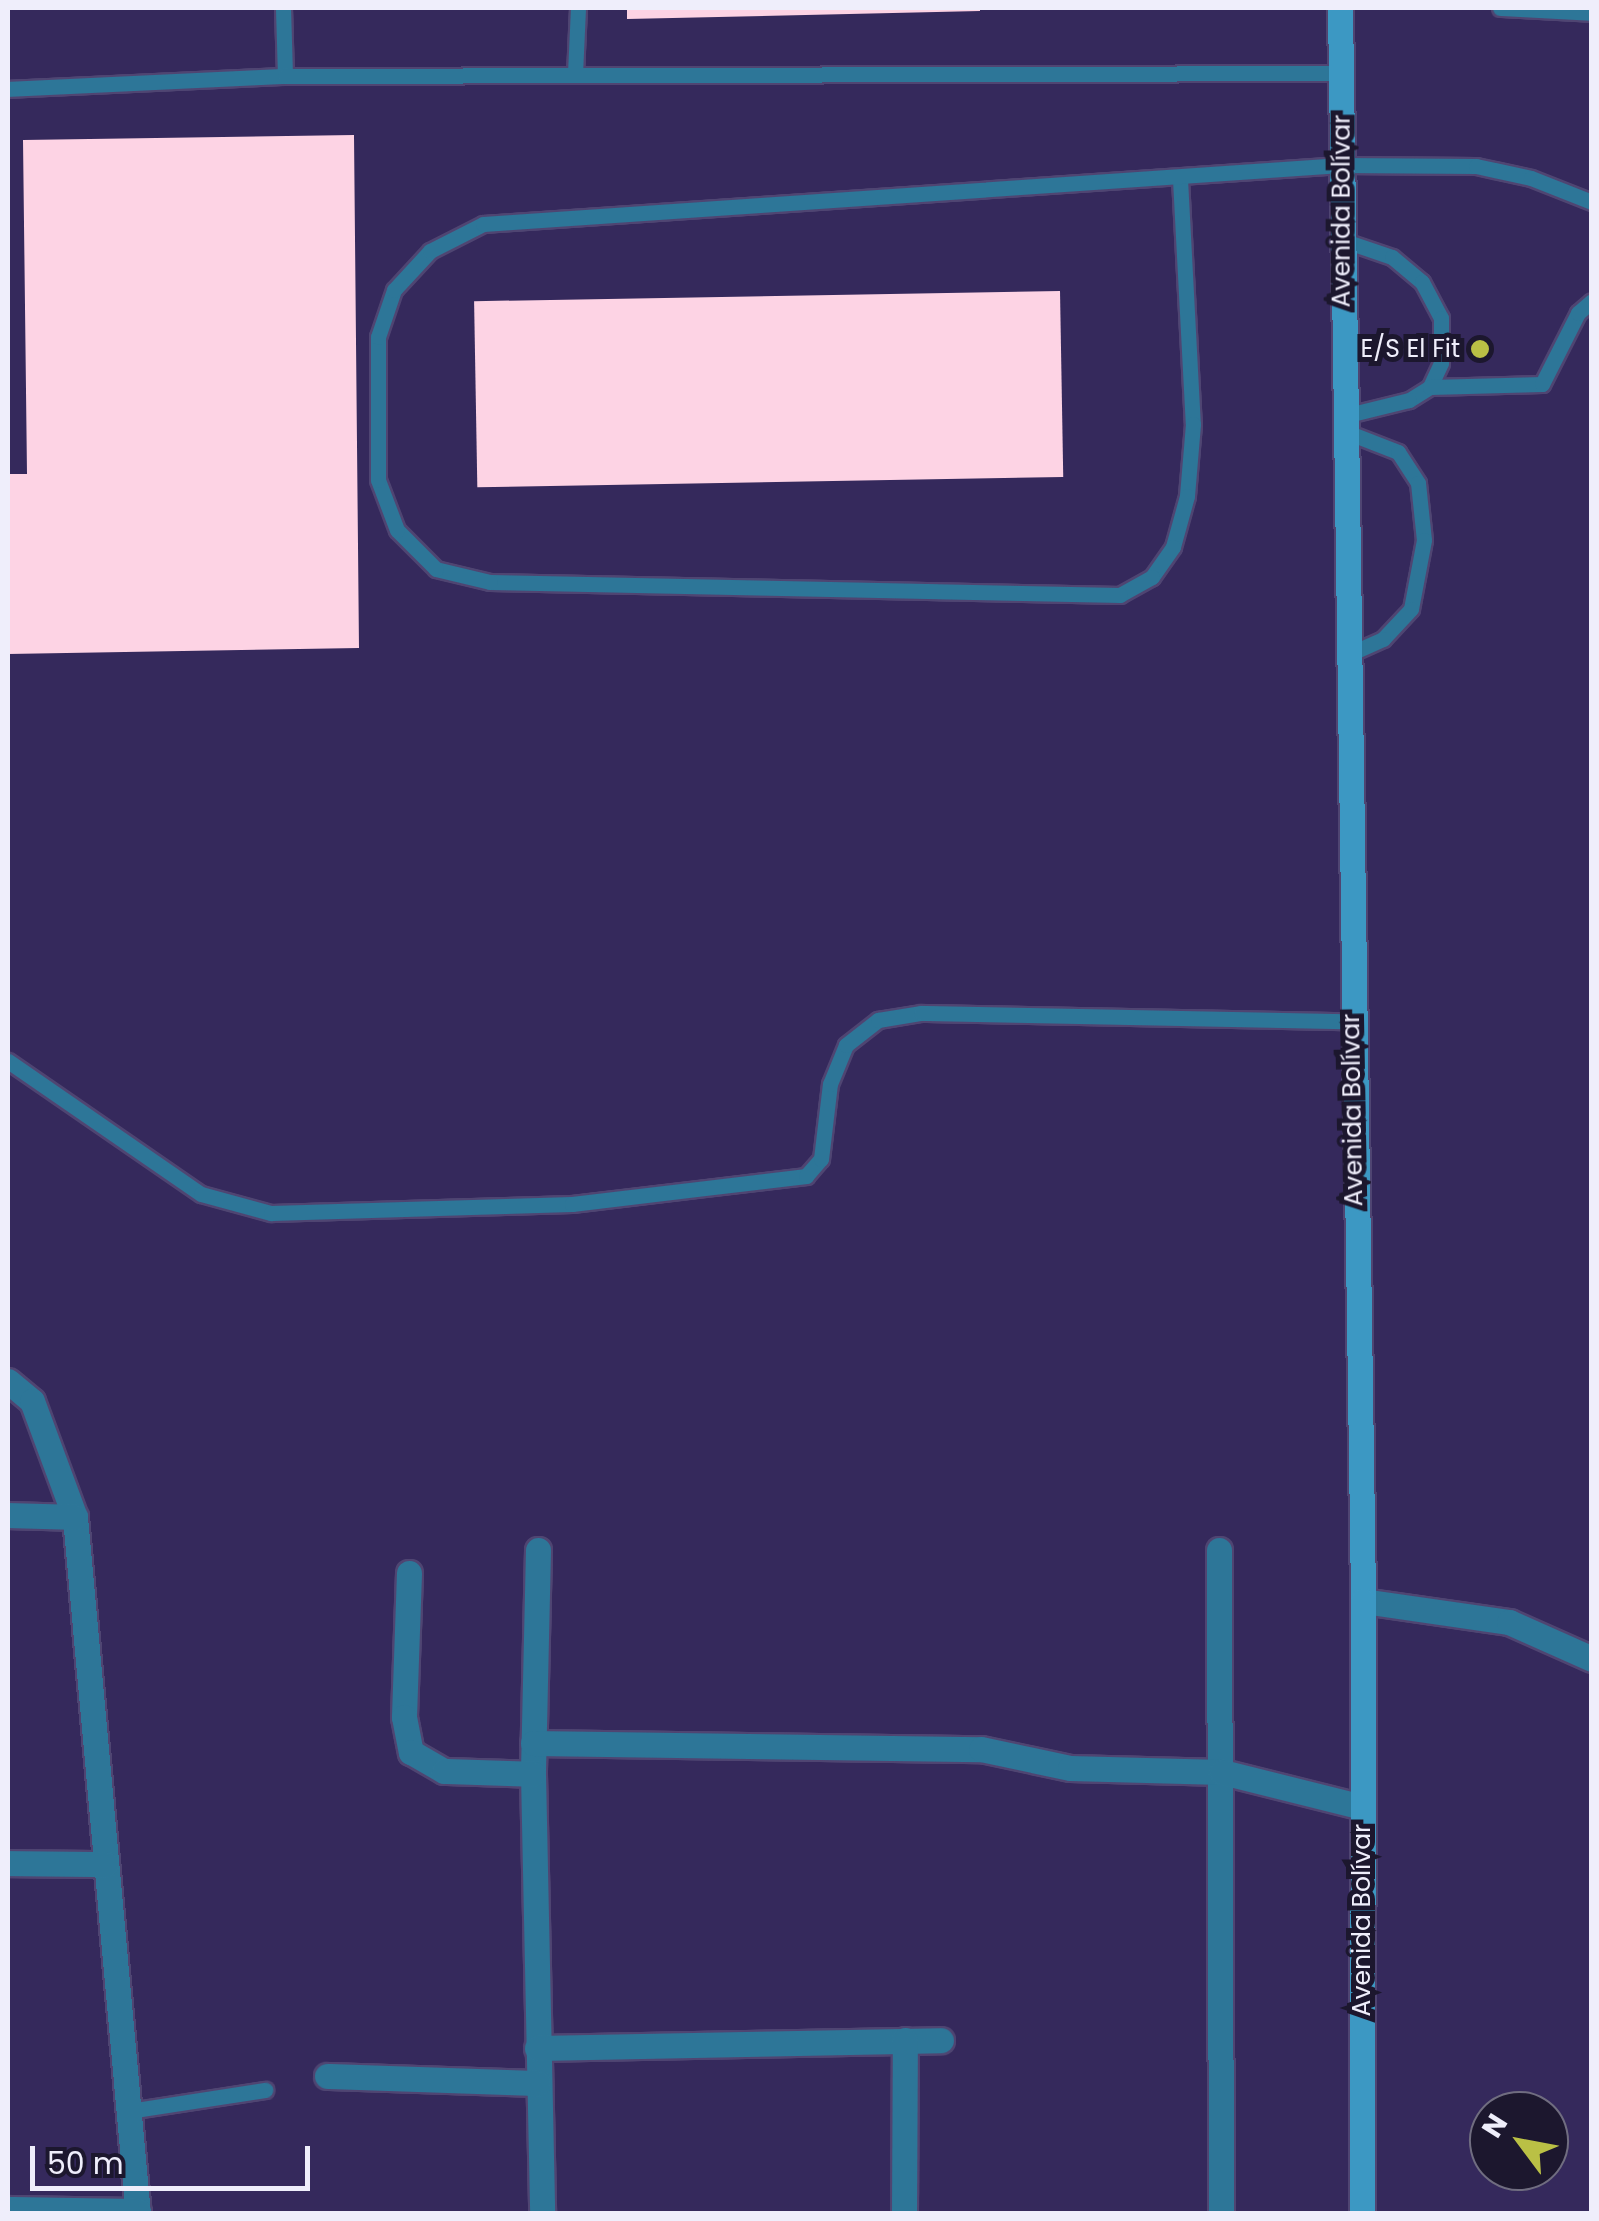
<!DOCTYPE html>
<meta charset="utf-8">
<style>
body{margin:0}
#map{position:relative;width:1599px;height:2221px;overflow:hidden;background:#35295c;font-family:Poppins,sans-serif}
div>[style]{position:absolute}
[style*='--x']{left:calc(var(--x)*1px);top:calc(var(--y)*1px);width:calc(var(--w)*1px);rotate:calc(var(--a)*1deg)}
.building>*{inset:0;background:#fdd3e4;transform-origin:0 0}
.roads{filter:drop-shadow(2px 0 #4f4572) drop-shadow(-2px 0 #4f4572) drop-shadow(0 2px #4f4572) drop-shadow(0 -2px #4f4572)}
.lane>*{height:15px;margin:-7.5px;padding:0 7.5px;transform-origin:7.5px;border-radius:7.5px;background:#2d7698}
.street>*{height:25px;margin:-12.5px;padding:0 12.5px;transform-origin:12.5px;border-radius:12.5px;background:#2d7698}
.secondary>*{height:25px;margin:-12.5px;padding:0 12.5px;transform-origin:12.5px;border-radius:12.5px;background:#3c98c3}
.dots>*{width:28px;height:28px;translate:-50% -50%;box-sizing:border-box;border:5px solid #1c172e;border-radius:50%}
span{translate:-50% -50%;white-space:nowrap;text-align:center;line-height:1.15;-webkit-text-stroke:10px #1c172e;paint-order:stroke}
.street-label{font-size:25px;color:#efeefb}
.poi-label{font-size:25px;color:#efeefb}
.right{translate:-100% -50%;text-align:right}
.frame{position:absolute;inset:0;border:10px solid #efeefb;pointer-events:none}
.north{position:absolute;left:1469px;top:2091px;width:100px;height:100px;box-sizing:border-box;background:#1c172e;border:2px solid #706d80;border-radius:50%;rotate:302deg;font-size:28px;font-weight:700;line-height:40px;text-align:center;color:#efeefb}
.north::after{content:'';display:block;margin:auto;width:35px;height:45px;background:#bac045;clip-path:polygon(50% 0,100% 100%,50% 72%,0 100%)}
.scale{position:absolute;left:30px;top:2146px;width:280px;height:45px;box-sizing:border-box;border:5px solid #efeefb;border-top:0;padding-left:12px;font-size:30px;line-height:35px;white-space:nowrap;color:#efeefb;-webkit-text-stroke:8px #1c172e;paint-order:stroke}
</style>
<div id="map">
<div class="building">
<div style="clip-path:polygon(627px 8px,980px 8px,980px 11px,627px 19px)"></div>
<div style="clip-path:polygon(354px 135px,359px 648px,8px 654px,8px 474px,27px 474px,23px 140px)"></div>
<div style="left:1060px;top:291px;width:186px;height:586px;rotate:89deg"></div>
</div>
<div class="roads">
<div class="lane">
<div style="--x:283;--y:8;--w:68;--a:88.3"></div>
<div style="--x:1500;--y:8;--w:92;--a:3.1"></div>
<div style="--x:575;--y:74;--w:66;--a:-87.4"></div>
<div style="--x:8;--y:89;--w:277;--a:-2.7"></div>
<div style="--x:285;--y:76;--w:1057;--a:-0.16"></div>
<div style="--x:1180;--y:179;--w:245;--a:87"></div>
<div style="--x:1193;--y:424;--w:72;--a:94.8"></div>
<div style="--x:1187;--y:496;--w:53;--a:105.4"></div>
<div style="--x:1173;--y:547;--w:37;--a:125"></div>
<div style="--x:1152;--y:577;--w:37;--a:151"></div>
<div style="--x:1120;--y:595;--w:630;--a:-178.82"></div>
<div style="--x:490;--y:582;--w:56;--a:-166.5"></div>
<div style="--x:436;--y:569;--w:55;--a:-135"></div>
<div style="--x:397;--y:530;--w:53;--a:-110.8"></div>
<div style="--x:378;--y:480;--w:143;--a:-90"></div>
<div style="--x:378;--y:337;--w:50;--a:-71.2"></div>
<div style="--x:394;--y:290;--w:53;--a:-47.3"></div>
<div style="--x:430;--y:251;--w:59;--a:-27"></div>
<div style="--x:483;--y:224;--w:860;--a:-3.93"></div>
<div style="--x:1341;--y:165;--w:135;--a:0.4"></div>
<div style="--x:1476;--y:166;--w:56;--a:12.3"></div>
<div style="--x:1531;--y:178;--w:66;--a:21.5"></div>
<div style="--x:1342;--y:240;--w:53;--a:18.8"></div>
<div style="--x:1392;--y:257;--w:39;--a:40"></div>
<div style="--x:1422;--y:282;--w:41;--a:62.2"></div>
<div style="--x:1441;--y:318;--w:45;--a:90"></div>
<div style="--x:1441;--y:363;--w:26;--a:115"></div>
<div style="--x:1430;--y:387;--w:25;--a:148"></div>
<div style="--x:1409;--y:400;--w:67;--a:166.2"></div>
<div style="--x:1430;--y:387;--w:112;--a:-1.5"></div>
<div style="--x:1542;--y:384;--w:80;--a:-63.1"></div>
<div style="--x:1578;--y:313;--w:18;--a:-41"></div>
<div style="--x:1344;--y:431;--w:58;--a:21.3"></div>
<div style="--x:1398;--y:452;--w:37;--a:57"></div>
<div style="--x:1418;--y:483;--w:57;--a:84"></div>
<div style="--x:1424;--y:540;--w:70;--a:100.7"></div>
<div style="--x:1411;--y:609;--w:41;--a:133"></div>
<div style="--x:1383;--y:639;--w:39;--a:156"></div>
<div style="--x:8;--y:1061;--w:234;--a:34.6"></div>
<div style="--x:201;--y:1194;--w:73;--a:15.2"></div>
<div style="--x:271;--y:1213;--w:301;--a:-1.7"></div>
<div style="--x:572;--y:1204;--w:236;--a:-6.8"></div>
<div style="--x:806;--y:1176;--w:23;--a:-49"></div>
<div style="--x:821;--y:1159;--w:76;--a:-83.2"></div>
<div style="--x:830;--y:1084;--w:42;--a:-67.7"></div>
<div style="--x:846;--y:1045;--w:41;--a:-38"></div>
<div style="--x:878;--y:1020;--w:44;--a:-9.2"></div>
<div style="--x:921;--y:1013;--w:430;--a:1.1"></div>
<div style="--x:129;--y:2111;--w:138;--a:-8.8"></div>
</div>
<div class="street">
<div style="--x:8;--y:1381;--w:31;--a:40"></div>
<div style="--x:32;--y:1401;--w:124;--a:69.7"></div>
<div style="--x:75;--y:1517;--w:700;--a:84.84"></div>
<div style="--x:8;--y:1515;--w:67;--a:1.7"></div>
<div style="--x:538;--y:1550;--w:224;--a:91.3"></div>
<div style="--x:533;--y:1774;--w:440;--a:88.8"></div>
<div style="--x:1219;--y:1550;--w:664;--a:89.83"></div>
<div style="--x:409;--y:1573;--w:144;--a:92"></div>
<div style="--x:404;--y:1717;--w:36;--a:79"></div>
<div style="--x:411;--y:1752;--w:38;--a:30"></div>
<div style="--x:444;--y:1771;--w:89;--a:1.9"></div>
<div style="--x:1363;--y:1601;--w:148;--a:8.2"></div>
<div style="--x:1509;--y:1622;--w:91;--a:24"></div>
<div style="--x:533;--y:1743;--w:448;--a:0.8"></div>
<div style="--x:981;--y:1749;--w:91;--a:12.1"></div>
<div style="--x:1070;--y:1768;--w:152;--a:1.5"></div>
<div style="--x:1222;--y:1772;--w:144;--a:14"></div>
<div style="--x:8;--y:1863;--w:98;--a:0.6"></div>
<div style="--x:537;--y:2048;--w:404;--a:-1.1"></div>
<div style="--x:327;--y:2076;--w:211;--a:1.9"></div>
<div style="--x:8;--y:2209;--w:130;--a:0.9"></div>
<div style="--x:904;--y:2214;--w:174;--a:-89.7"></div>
</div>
<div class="secondary">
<div style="--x:1340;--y:8;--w:1593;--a:89.17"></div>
<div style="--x:1363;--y:1601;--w:613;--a:90.09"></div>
</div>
</div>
<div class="dots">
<div style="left:1480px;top:349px;background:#bac045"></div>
</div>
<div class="street-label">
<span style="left:1342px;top:211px;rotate:-90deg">Avenida Bolívar</span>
<span style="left:1353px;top:1110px;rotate:-91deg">Avenida Bolívar</span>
<span style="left:1362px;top:1920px;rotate:-90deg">Avenida Bolívar</span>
</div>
<div class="poi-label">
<span class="right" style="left:1460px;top:349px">E/S El Fit</span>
</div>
<div class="frame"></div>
<div class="north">N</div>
<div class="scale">50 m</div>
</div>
